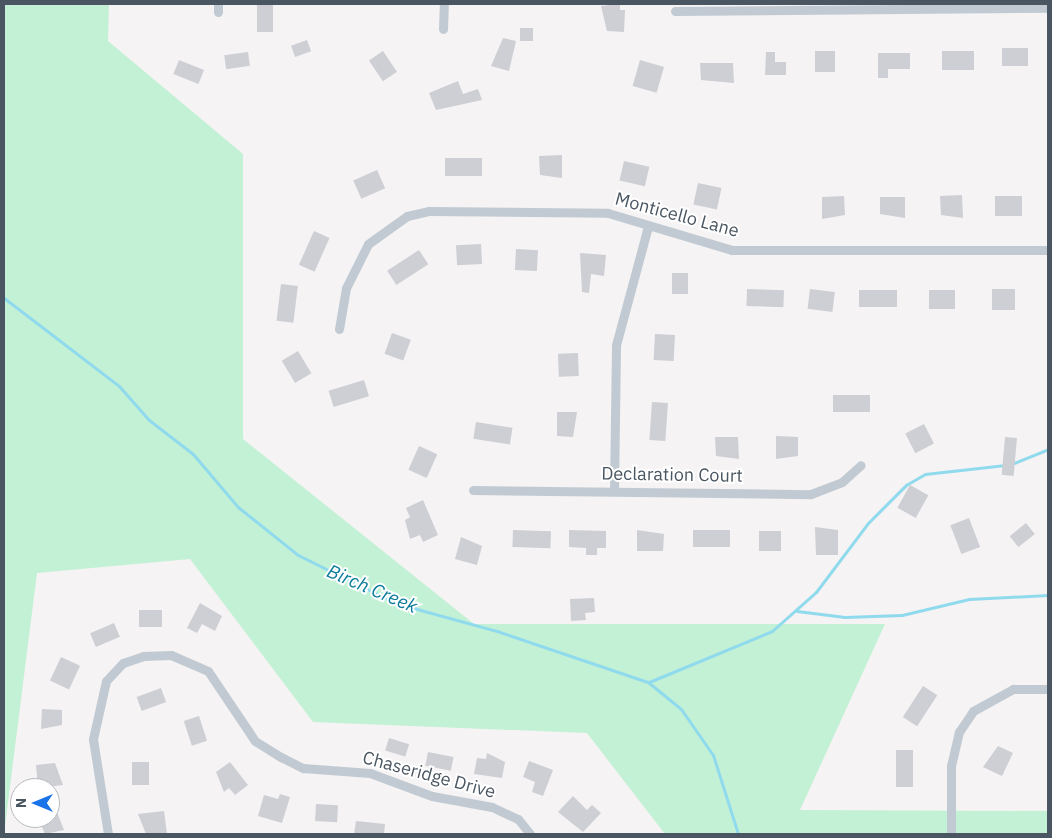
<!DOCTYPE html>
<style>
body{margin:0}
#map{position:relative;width:1052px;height:838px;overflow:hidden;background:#f5f3f3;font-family:"IBM Plex Sans",sans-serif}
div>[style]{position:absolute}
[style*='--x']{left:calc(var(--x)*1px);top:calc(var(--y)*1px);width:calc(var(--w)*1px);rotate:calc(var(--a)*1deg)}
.green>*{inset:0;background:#c3f1d5}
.stream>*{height:3px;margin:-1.5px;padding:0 1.5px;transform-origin:1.5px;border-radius:1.5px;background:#90daee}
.building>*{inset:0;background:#cdcfd5;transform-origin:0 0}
.street>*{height:9px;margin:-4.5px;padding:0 4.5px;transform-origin:4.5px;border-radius:4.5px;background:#c1cad2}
span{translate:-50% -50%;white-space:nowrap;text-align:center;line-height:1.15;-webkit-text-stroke:4px #fff;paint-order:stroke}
.street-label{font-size:18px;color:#4a5661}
.water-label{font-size:19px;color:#0c7c9b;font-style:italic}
.frame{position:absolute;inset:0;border:5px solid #4a5661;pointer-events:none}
.north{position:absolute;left:10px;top:778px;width:50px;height:50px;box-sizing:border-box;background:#fff;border:1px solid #b7bbc0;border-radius:50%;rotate:270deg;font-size:14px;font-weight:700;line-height:20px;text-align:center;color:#4a5661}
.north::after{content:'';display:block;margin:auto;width:18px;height:22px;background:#1a73e8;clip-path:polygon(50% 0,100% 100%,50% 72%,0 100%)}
</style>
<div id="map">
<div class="green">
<div style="clip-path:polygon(4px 4px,109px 4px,108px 41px,243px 154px,243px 439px,474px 624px,885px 624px,800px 810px,1048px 811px,1048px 834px,665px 834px,587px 733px,313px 722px,190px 559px,37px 573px,4px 834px)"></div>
</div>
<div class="stream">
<div style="--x:4;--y:298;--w:145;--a:37.4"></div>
<div style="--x:119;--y:386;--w:45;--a:48.6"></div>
<div style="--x:149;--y:420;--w:56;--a:37.7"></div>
<div style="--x:193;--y:454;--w:70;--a:49.7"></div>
<div style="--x:238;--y:507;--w:77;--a:38.7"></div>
<div style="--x:298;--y:555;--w:108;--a:26.3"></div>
<div style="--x:395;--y:603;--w:106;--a:15.4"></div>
<div style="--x:497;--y:631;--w:159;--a:18.7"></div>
<div style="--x:648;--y:682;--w:43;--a:39.3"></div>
<div style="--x:681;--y:709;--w:56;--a:55.2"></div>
<div style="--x:713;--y:755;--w:83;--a:72.4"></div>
<div style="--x:1014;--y:463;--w:37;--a:-22"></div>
<div style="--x:797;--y:611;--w:48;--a:7.1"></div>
<div style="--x:845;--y:617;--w:57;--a:-2"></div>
<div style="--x:902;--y:615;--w:69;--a:-13.4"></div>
<div style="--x:969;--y:599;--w:79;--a:-2.9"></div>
<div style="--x:649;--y:682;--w:133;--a:-22.5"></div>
<div style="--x:772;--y:631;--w:59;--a:-41.6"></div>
<div style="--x:816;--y:592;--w:86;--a:-53"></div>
<div style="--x:868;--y:523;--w:54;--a:-45"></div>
<div style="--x:906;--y:485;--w:22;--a:-30"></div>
<div style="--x:925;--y:474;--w:81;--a:-6.3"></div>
</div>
<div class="building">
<div style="left:257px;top:4px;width:16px;height:28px"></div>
<div style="clip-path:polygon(620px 4px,620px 10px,625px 10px,624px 32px,607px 31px,601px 6px)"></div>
<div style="left:520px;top:28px;width:13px;height:13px"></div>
<div style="clip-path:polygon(503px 38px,516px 41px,509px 71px,491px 66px)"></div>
<div style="left:307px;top:40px;width:12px;height:17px;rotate:70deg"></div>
<div style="left:1002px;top:48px;width:26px;height:18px"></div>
<div style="left:383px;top:51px;width:25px;height:17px;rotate:56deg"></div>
<div style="left:815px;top:51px;width:20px;height:21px"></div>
<div style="left:942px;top:51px;width:32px;height:19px"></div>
<div style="left:248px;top:52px;width:14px;height:24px;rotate:82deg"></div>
<div style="clip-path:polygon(766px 52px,775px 52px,775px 62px,786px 62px,786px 75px,765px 75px)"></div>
<div style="clip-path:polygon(878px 53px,910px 53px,910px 69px,888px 69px,888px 78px,878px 78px)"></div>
<div style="left:179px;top:60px;width:27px;height:15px;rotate:22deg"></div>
<div style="left:640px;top:60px;width:25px;height:27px;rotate:16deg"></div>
<div style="clip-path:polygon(700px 63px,733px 63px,734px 83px,701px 80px)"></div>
<div style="clip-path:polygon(458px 81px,463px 94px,478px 89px,482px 100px,436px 110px,429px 93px)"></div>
<div style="clip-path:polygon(562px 155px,562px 178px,540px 175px,539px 156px)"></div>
<div style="left:482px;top:158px;width:18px;height:37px;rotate:90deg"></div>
<div style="left:624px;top:161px;width:26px;height:20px;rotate:13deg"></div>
<div style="left:377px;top:170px;width:20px;height:26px;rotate:66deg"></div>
<div style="left:698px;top:183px;width:24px;height:22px;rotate:12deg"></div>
<div style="clip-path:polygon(962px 195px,963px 218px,941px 215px,940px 196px)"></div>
<div style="clip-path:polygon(844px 196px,845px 215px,822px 219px,822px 197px)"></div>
<div style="left:995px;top:196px;width:27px;height:20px"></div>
<div style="clip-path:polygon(880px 197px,905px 197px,905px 218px,880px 214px)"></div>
<div style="left:314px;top:231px;width:17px;height:37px;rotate:24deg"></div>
<div style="left:481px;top:244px;width:20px;height:25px;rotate:87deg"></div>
<div style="left:516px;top:249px;width:22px;height:21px;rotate:3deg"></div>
<div style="left:419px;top:250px;width:17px;height:38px;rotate:57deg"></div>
<div style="clip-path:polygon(580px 253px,606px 255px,604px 276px,591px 274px,589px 293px,582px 292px)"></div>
<div style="left:672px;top:273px;width:16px;height:21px"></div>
<div style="left:281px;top:284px;width:17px;height:37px;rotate:7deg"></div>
<div style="left:747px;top:289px;width:37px;height:17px;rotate:2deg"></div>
<div style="left:810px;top:289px;width:25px;height:20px;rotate:7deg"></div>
<div style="left:992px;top:289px;width:23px;height:21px"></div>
<div style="left:859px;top:290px;width:38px;height:17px"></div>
<div style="left:929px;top:290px;width:26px;height:19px"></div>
<div style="left:392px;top:333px;width:20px;height:22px;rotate:20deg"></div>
<div style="left:655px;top:334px;width:20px;height:26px;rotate:3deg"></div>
<div style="left:298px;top:351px;width:26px;height:19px;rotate:59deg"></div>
<div style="left:578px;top:353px;width:23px;height:20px;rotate:88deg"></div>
<div style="left:364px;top:380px;width:17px;height:37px;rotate:73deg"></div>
<div style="left:870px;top:395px;width:17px;height:37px;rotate:90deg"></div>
<div style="left:652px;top:402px;width:16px;height:38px;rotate:4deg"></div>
<div style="clip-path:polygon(557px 412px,577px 412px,573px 437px,557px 436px)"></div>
<div style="left:476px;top:422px;width:37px;height:17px;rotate:9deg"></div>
<div style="left:924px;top:424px;width:22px;height:21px;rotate:63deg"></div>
<div style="clip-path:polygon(776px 436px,798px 437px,798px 456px,776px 459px)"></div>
<div style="clip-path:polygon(715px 437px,738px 437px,739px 459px,716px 456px)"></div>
<div style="left:1005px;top:437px;width:12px;height:38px;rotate:5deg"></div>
<div style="left:419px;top:446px;width:20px;height:26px;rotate:24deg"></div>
<div style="left:910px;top:485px;width:21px;height:26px;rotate:29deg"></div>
<div style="clip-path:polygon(423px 500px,438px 535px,423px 542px,420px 535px,410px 539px,405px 520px,410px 517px,406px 508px)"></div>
<div style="left:969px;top:518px;width:31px;height:20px;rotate:69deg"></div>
<div style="left:1026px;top:523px;width:14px;height:21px;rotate:51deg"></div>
<div style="clip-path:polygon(815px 527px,838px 530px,838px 555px,816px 555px)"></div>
<div style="left:513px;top:530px;width:38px;height:17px;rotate:2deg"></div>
<div style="clip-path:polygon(569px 530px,606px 531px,606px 548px,597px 548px,597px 555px,586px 555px,586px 548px,569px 547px)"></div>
<div style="clip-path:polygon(637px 530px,664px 534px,663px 551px,637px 551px)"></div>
<div style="left:693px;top:530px;width:37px;height:17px"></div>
<div style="left:759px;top:531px;width:22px;height:20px"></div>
<div style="clip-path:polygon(461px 537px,482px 546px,477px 565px,455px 559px)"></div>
<div style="clip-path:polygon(594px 598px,595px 612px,585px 613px,586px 620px,571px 621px,570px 599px)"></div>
<div style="clip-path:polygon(200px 603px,222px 616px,215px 631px,202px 624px,197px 633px,187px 628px)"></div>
<div style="left:162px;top:610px;width:17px;height:23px;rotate:90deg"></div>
<div style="left:114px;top:623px;width:15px;height:26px;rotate:67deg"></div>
<div style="left:61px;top:657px;width:21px;height:26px;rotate:25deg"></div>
<div style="left:923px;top:686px;width:17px;height:37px;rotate:33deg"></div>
<div style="left:161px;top:688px;width:15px;height:26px;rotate:70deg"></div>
<div style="clip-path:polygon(42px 709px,62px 710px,62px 725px,41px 729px)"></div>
<div style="left:199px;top:716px;width:26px;height:16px;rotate:72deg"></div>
<div style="left:389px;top:738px;width:21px;height:13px;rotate:17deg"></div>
<div style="clip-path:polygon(998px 746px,1013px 753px,1002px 776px,983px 767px)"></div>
<div style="left:896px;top:750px;width:17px;height:37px"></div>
<div style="left:428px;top:752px;width:26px;height:14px;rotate:11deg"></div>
<div style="clip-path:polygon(487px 753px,505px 762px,502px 778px,474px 774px,477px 758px,486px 759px)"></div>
<div style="clip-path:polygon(529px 761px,553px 770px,543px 796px,532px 792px,535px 782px,523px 777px)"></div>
<div style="left:132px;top:762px;width:17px;height:23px"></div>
<div style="clip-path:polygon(230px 762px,248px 785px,235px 795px,229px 788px,224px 792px,216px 772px)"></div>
<div style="clip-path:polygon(55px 763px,63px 785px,38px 788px,36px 765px)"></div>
<div style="clip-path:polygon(280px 794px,290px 797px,282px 823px,258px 816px,264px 795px,278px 799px)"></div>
<div style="clip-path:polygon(573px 796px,587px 810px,592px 805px,601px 813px,583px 832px,558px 812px)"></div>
<div style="clip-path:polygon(51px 797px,64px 830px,45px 834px,38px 818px,50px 818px)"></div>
<div style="left:316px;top:804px;width:22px;height:17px;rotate:3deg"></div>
<div style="clip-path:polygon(164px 811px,167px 834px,146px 834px,138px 814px)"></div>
<div style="clip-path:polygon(356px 821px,385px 824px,384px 834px,354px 834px)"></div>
</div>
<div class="street">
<div style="--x:675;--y:11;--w:373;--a:-0.5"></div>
<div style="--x:218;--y:12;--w:8;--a:-90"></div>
<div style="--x:443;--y:29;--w:25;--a:-88"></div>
<div style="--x:339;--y:329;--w:42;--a:-80.3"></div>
<div style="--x:346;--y:288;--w:49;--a:-63.4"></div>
<div style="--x:368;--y:244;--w:48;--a:-35.7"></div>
<div style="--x:407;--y:216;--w:23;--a:-13"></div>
<div style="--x:429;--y:211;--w:179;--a:0.6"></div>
<div style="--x:608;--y:213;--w:129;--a:16.6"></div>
<div style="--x:732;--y:250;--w:316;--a:0"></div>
<div style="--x:473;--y:490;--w:338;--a:0.7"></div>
<div style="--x:811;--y:494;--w:33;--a:-21"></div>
<div style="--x:842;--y:482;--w:25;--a:-42"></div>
<div style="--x:614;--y:490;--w:145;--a:-89.2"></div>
<div style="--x:616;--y:345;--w:123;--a:-74.9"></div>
<div style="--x:108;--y:834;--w:96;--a:-99"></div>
<div style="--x:93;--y:739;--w:59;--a:-77.4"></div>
<div style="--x:106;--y:681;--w:25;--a:-47"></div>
<div style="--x:123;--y:663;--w:21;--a:-19"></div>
<div style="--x:143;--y:656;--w:28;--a:-2"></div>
<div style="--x:171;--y:655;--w:40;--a:23.4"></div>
<div style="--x:208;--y:671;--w:84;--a:56.1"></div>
<div style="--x:255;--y:741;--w:31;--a:32"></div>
<div style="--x:281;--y:757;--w:25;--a:27"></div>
<div style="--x:303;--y:768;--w:67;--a:4.3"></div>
<div style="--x:370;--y:773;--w:66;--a:20.4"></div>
<div style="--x:432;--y:796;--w:61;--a:10.4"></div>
<div style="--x:492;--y:807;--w:29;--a:25"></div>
<div style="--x:518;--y:819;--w:19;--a:51"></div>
<div style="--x:951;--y:834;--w:68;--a:-90"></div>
<div style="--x:951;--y:766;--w:35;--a:-77"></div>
<div style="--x:959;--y:732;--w:25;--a:-56"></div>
<div style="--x:973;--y:711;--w:46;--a:-28.8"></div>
<div style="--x:1013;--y:689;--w:35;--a:0"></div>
</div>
<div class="street-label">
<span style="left:677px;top:215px;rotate:15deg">Monticello Lane</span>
<span style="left:672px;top:475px;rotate:1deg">Declaration Court</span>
<span style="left:429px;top:775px;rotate:15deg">Chaseridge Drive</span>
</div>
<div class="water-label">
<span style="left:372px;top:589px;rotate:23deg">Birch Creek</span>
</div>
<div class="frame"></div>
<div class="north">N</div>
</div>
